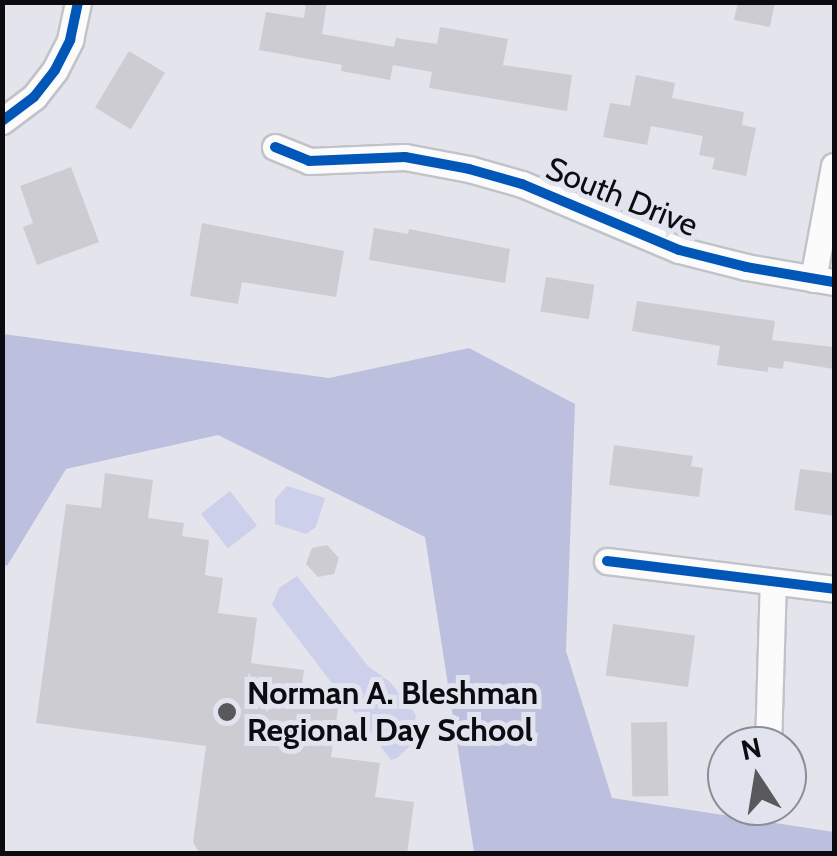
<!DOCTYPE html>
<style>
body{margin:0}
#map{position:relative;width:837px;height:856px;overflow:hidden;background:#e4e5ec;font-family:Cabin,sans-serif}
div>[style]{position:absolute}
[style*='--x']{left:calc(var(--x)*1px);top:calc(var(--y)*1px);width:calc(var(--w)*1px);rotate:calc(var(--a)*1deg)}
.green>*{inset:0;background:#cdd0eb;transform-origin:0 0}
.forest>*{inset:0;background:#bcbfdd}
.building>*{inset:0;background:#ccccd2;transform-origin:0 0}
.roads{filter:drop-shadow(2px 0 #c2c3c9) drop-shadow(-2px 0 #c2c3c9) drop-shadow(0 2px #c2c3c9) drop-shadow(0 -2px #c2c3c9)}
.minor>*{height:25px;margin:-12.5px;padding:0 12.5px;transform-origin:12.5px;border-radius:12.5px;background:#fbfbfc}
.cycleway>*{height:10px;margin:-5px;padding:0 5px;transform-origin:5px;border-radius:5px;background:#0057b8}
.dots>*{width:28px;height:28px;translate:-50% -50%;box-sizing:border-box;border:5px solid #e1e3ef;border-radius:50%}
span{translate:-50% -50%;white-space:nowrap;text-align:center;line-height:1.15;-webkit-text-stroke:10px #e1e3ef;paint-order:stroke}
.street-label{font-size:32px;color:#0c0c10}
.poi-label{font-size:32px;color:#0c0c10;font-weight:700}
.left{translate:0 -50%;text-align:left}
.frame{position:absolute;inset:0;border:5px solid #0c0c10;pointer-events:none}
.north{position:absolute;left:707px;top:726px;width:100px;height:100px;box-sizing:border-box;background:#e1e3ef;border:2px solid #8c8d96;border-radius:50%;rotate:348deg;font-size:28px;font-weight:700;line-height:40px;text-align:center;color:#0c0c10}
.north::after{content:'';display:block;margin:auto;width:35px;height:45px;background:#58585d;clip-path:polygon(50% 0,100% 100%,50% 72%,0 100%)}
</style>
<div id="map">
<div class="green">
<div style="clip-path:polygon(287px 486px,325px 498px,316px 527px,306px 534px,275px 524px,275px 499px)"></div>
<div style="left:230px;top:491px;width:44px;height:37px;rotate:52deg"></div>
<div style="clip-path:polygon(297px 576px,368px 666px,390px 682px,416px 715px,410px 746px,397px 758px,391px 760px,272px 605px,279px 588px)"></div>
</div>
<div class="forest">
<div style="clip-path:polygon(3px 334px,329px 378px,469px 348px,575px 404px,566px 651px,612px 798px,834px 832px,834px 853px,474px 852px,425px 537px,218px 435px,66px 469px,7px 566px,3px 564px)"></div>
</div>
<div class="building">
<div style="clip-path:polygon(306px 2px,327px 2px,322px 34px,394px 47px,396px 38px,437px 44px,440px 27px,508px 39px,503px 65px,572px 75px,567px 111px,429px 88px,432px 72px,393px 65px,390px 80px,341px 71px,342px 65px,259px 50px,266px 12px,304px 18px)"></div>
<div style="clip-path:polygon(738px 2px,775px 2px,770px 27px,734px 20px)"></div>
<div style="left:129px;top:51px;width:42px;height:66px;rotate:31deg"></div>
<div style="clip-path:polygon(636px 75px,675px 83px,672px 98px,744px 112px,742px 125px,756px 128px,746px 176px,712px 169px,715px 158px,699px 155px,703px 136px,651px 126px,647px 145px,603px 137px,610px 103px,630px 106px)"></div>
<div style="clip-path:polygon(71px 167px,99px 242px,37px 265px,23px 227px,33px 223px,20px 186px)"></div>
<div style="clip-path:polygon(202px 223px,344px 251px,336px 297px,242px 282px,238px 304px,190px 296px)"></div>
<div style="clip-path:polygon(374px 228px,408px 234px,409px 229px,510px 249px,505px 283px,369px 260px)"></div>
<div style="left:546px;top:277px;width:49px;height:35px;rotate:9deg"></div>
<div style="clip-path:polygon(637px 301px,775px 321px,772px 340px,834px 347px,834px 369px,784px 361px,783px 369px,768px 367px,768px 372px,717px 365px,720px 346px,632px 331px)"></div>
<div style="clip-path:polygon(614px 445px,693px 456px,691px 466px,703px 468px,699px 497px,609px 485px)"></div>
<div style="clip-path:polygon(800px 469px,833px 473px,834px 516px,794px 510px)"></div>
<div style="clip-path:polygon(105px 473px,153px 480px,148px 518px,184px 523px,182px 536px,209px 540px,205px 575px,223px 578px,218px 613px,257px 618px,251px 663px,304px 670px,300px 702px,338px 708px,331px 757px,380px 763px,375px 797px,414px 802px,407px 854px,200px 854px,193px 842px,206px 746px,36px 723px,66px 504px,101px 508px)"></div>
<div style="clip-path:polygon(327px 545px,339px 558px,334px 574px,318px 577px,306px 564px,312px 548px)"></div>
<div style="left:613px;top:624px;width:83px;height:52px;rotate:8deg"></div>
<div style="left:667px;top:722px;width:74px;height:36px;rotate:89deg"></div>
</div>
<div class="roads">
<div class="minor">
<div style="--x:2;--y:121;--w:40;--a:-37"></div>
<div style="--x:34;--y:97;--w:34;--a:-52"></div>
<div style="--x:55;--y:70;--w:34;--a:-63"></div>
<div style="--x:70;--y:40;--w:39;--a:-78"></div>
<div style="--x:275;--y:147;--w:37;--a:22"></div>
<div style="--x:309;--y:161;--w:96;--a:-2.4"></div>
<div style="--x:405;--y:157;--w:65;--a:10.6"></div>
<div style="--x:469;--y:169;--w:55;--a:15.8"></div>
<div style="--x:522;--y:184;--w:170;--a:22.8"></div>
<div style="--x:679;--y:250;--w:69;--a:14.2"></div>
<div style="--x:746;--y:267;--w:89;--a:9.7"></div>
<div style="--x:813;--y:279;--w:115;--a:-79.5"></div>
<div style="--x:607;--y:561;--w:229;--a:7"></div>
<div style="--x:768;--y:746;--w:164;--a:-88.3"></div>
</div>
</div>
<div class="cycleway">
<div style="--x:2;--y:121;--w:40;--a:-37"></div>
<div style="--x:34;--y:97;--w:34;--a:-52"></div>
<div style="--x:55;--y:70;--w:34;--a:-63"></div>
<div style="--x:70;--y:40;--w:39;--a:-78"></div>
<div style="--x:275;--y:147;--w:37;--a:22"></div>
<div style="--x:309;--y:161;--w:96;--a:-2.4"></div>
<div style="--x:405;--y:157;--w:65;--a:10.6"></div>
<div style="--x:469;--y:169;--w:55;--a:15.8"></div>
<div style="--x:522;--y:184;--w:170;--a:22.8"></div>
<div style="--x:679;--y:250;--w:69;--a:14.2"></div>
<div style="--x:746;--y:267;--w:89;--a:9.7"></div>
<div style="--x:607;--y:561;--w:229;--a:7"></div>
</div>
<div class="dots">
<div style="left:227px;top:712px;background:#58585d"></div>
</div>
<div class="street-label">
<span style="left:622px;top:197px;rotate:22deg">South Drive</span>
</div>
<div class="poi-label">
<span class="left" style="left:247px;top:712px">Norman A. Bleshman<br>Regional Day School</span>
</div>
<div class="frame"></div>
<div class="north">N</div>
</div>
